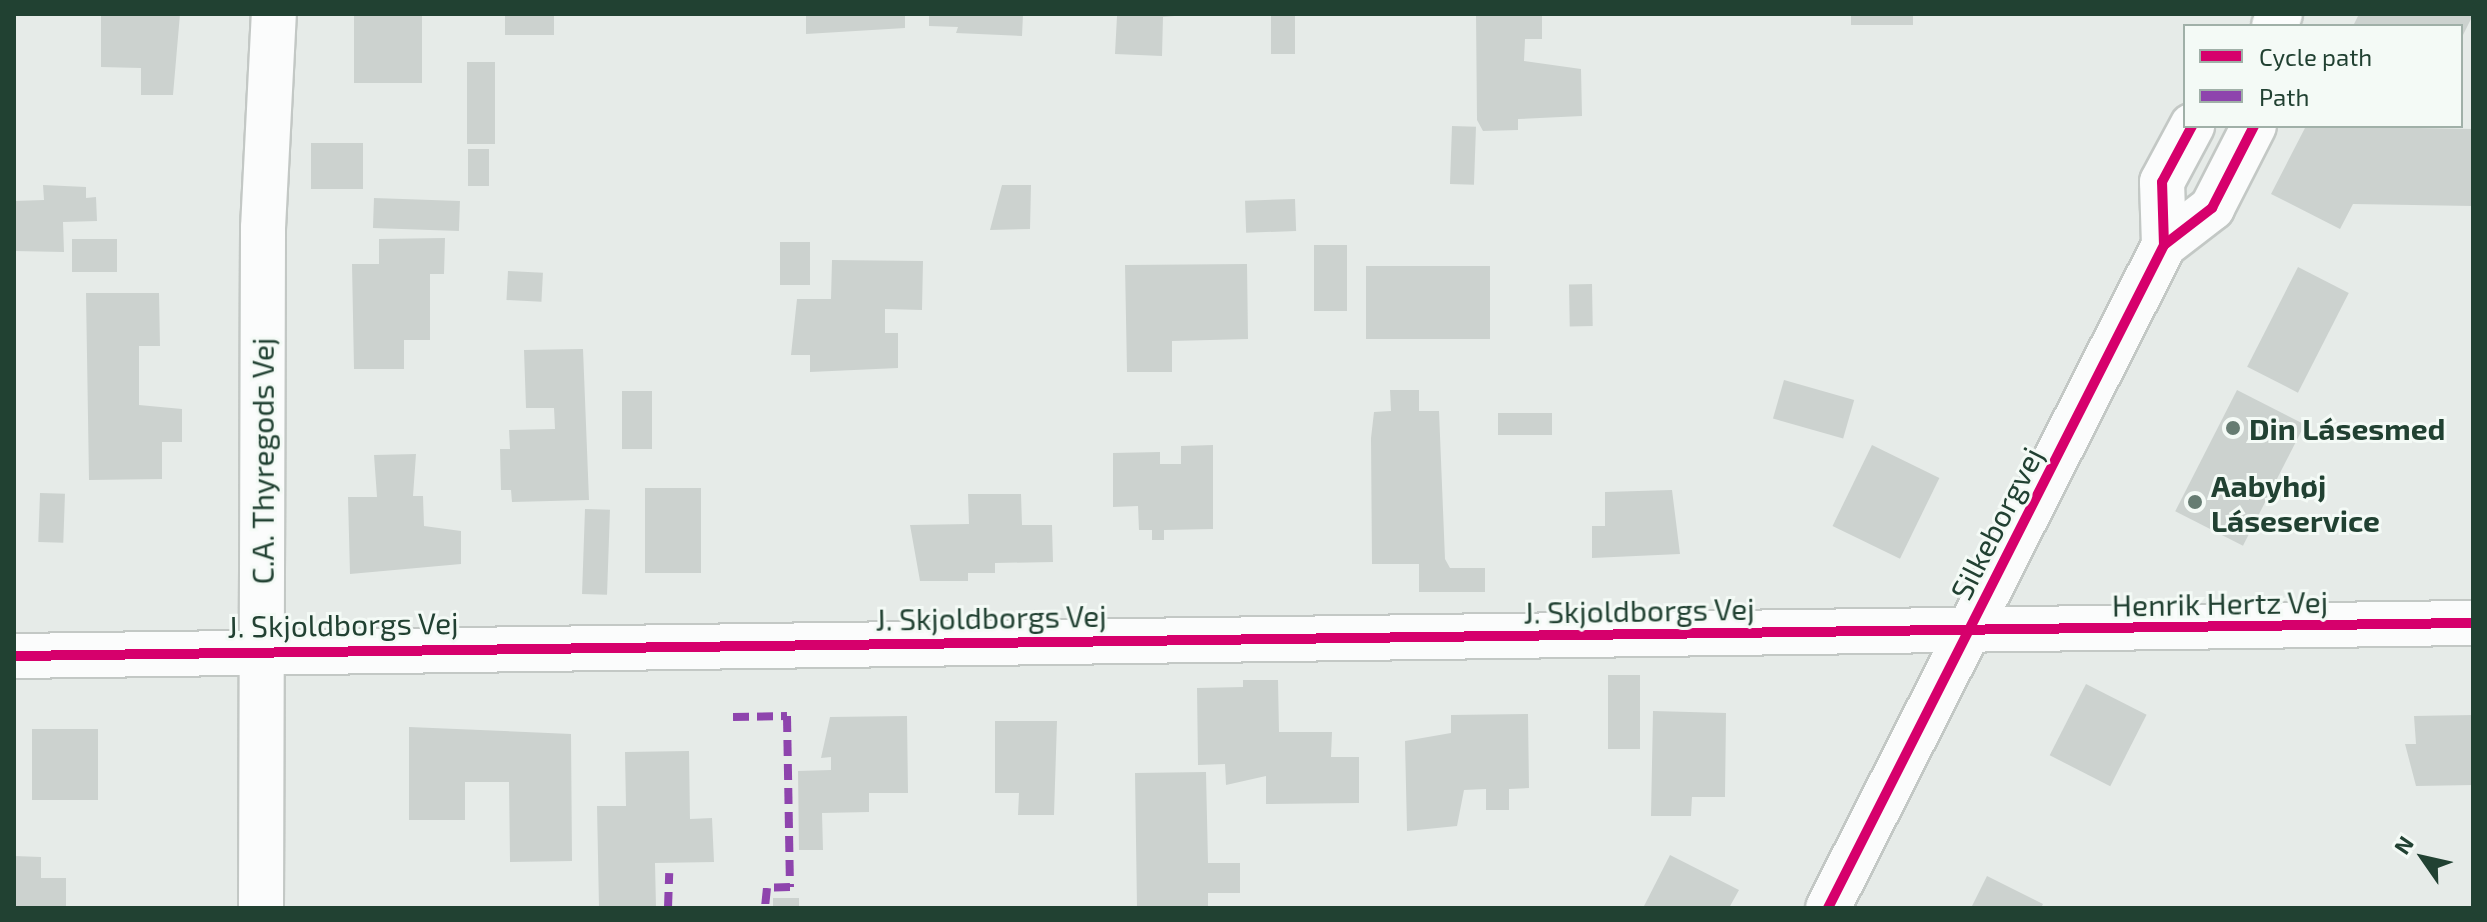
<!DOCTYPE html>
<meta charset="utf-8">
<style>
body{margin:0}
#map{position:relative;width:2487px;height:922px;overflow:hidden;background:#e6ebe8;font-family:"Exo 2",sans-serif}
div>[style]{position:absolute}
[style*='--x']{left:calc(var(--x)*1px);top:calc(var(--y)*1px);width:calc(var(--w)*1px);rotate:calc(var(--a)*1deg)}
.building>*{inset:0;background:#ccd2cf;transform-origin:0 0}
.roads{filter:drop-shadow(2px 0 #c3c8c5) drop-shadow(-2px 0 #c3c8c5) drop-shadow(0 2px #c3c8c5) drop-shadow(0 -2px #c3c8c5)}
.street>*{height:44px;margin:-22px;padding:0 22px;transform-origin:22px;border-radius:22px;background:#fbfcfc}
.secondary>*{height:44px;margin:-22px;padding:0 22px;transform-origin:22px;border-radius:22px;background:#fbfcfc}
.quiet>*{height:8px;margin-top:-4px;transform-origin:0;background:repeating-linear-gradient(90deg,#8e44ad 0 16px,transparent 0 24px)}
.cycleway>*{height:10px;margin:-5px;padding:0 5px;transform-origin:5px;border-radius:5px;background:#d6006c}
.dots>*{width:22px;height:22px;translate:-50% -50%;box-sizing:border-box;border:4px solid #f4faf6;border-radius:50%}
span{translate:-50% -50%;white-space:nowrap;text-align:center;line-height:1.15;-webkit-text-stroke:6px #f4faf6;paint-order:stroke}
.poi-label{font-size:30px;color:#214132;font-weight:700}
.left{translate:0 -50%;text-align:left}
.street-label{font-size:30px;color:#214132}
.frame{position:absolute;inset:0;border:16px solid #214132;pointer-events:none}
.legend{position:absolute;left:2183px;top:24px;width:280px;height:104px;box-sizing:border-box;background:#f4faf6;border:2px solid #a0b0a8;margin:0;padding:10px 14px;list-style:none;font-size:24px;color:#214132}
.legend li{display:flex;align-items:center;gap:16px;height:40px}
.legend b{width:40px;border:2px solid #a0b0a8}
.north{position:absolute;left:2383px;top:818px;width:80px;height:80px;-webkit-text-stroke:6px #f4faf6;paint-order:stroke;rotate:304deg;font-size:22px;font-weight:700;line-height:32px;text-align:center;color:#214132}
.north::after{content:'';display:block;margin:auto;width:28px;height:36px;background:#214132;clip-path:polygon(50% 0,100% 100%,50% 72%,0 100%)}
</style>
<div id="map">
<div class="building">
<div style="clip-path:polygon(101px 14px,180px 14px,173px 95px,141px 95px,141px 68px,101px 67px)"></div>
<div style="left:354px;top:14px;width:68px;height:69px"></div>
<div style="left:505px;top:14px;width:49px;height:21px"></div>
<div style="clip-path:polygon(806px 14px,905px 14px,905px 28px,806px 34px)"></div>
<div style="clip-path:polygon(929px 14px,1023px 14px,1022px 36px,956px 33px,958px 27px,929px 26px)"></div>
<div style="clip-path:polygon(1198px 14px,1163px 17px,1162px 56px,1115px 54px,1117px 16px)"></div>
<div style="left:1271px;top:14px;width:24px;height:40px"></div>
<div style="clip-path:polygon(1476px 14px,1542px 14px,1542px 39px,1525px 39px,1524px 61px,1581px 69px,1582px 116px,1518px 119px,1518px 130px,1483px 131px,1477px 120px)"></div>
<div style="left:1851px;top:14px;width:62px;height:11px"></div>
<div style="clip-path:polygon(2359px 14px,2473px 14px,2473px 15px,2461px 39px,2461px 26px,2353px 26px)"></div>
<div style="left:495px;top:62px;width:82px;height:28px;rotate:90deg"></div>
<div style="left:1452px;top:126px;width:24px;height:58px;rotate:2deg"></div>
<div style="clip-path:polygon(2306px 126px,2473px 129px,2473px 206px,2353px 204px,2340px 229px,2271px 194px)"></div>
<div style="left:311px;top:143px;width:52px;height:46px"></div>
<div style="left:468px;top:149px;width:21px;height:37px"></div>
<div style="clip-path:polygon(43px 185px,86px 187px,86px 198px,96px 197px,97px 221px,63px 222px,64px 252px,14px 251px,14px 201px,44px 200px)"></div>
<div style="clip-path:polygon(1002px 185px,1031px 185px,1030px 229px,990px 230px)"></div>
<div style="left:374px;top:198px;width:86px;height:30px;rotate:2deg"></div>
<div style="left:1295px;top:199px;width:32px;height:50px;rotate:88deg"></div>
<div style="clip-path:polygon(445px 238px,444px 274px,430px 274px,430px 340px,404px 340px,404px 369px,354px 369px,352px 264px,379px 264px,379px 239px)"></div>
<div style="left:72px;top:239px;width:45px;height:33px"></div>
<div style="left:780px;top:242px;width:30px;height:43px"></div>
<div style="left:1314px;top:245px;width:33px;height:66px"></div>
<div style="clip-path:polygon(832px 260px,923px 261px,922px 310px,885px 309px,885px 333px,898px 333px,898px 368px,810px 372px,810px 355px,791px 355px,797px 299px,831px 299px)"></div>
<div style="clip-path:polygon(1247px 264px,1248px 339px,1172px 341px,1172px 372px,1127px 372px,1125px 265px)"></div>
<div style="left:1366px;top:266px;width:124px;height:73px"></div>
<div style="left:2298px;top:267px;width:57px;height:112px;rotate:27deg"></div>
<div style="left:508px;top:271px;width:35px;height:29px;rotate:3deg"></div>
<div style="left:1592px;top:284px;width:42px;height:23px;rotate:89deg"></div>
<div style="clip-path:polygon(86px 293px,159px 293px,160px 346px,139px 346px,139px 405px,182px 409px,182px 442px,162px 442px,162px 479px,89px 480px)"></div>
<div style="clip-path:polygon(583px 349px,589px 500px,512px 502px,511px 490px,501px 490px,500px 449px,510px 449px,509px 430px,555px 429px,554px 408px,526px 408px,524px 350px)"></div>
<div style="left:1784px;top:380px;width:73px;height:40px;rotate:16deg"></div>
<div style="clip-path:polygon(1390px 390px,1419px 390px,1419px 411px,1439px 411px,1445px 559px,1450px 568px,1485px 568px,1485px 592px,1419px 592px,1419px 564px,1372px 564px,1371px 438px,1374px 412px,1391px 411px)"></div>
<div style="left:2237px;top:390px;width:76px;height:136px;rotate:27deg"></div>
<div style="left:622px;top:391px;width:30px;height:58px"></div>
<div style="left:1498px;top:413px;width:54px;height:22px"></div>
<div style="clip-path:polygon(1213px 445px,1213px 529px,1164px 530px,1164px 540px,1152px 540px,1152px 530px,1139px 530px,1138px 506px,1113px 507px,1113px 453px,1160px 452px,1160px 464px,1181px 464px,1181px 446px)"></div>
<div style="left:1872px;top:445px;width:75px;height:90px;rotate:26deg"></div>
<div style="clip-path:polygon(416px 454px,413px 496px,423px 496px,424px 526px,461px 531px,461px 564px,350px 574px,348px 497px,377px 497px,374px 455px)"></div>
<div style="left:645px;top:488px;width:56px;height:85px"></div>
<div style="clip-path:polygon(1672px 490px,1680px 554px,1592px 558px,1592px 526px,1605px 526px,1605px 492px)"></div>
<div style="left:40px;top:493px;width:25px;height:49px;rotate:2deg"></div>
<div style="clip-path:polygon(968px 494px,1021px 494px,1022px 525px,1052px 525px,1053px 562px,995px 563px,995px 573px,968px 573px,968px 581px,920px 581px,910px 525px,969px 524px)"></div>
<div style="left:585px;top:509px;width:25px;height:85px;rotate:2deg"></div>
<div style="left:1608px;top:675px;width:32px;height:74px"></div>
<div style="clip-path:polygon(1243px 680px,1278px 680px,1279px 732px,1332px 732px,1331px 757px,1359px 757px,1359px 803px,1266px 804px,1266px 776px,1226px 785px,1225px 764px,1198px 765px,1197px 688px,1243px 687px)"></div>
<div style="left:2086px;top:684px;width:68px;height:80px;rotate:27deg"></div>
<div style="clip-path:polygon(1653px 711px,1726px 713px,1725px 797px,1692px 797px,1691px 816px,1651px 816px)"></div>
<div style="clip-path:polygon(1528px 714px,1529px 788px,1509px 789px,1509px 810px,1486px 810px,1486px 789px,1464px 790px,1457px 826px,1407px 831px,1405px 741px,1451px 733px,1451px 715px)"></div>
<div style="clip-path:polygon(2473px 715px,2473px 785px,2416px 786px,2405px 744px,2416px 744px,2414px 716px)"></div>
<div style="clip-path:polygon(907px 716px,908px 793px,869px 793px,869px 812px,822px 813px,823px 850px,799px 850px,798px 771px,831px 770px,831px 757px,821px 758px,830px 717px)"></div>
<div style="clip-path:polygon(995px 721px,1057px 721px,1054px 815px,1018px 815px,1019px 793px,995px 793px)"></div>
<div style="clip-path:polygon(409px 727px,571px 734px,572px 861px,510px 862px,509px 782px,465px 782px,465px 820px,409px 820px)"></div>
<div style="left:32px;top:729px;width:66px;height:71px"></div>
<div style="clip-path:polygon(689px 751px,690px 819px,712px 818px,714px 862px,655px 863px,656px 908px,599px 908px,597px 806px,626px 806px,625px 752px)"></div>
<div style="clip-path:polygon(1206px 772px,1208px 863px,1240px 863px,1240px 893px,1208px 893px,1208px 908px,1137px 908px,1135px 773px)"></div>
<div style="clip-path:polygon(1670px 855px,1739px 890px,1729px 908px,1643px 908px)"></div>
<div style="clip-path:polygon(14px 856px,41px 857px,41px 878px,66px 878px,66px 908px,14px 908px)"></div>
<div style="clip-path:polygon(1987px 876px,2043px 904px,2041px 908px,1971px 908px)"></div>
<div style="left:773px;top:898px;width:26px;height:10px"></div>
</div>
<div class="roads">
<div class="street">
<div style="--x:14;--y:656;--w:2459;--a:-0.77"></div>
<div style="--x:261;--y:908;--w:680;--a:-89.83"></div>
<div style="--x:263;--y:228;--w:214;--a:-87.1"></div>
</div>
<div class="secondary">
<div style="--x:2274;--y:26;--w:13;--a:-63"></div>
<div style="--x:2164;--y:245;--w:63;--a:-91.8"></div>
<div style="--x:2162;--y:182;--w:64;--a:-61.8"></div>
<div style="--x:1828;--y:908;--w:743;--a:-63.12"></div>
<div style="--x:2164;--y:245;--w:61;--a:-37.6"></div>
<div style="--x:2212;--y:208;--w:92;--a:-62.9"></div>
</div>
</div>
<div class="quiet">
<div style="--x:733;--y:717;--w:54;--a:-1.1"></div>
<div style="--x:787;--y:716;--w:171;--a:89"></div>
<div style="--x:790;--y:887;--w:23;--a:178"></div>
<div style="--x:767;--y:888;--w:20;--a:96"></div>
<div style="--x:668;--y:908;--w:35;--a:-88"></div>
</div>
<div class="cycleway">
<div style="--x:2164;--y:245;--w:63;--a:-91.8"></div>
<div style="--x:2162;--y:182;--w:64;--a:-61.8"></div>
<div style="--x:14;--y:656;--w:2459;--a:-0.77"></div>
<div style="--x:1828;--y:908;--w:743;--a:-63.12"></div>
<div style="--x:2164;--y:245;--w:61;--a:-37.6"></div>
<div style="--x:2212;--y:208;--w:92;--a:-62.9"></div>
</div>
<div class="dots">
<div style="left:2233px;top:428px;background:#667c72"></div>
<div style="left:2195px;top:502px;background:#667c72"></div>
</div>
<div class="poi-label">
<span class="left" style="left:2249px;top:428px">Din Lásesmed</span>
<span class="left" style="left:2211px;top:502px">Aabyhøj<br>Láseservice</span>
</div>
<div class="street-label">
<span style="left:262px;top:461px;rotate:-90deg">C.A. Thyregods Vej</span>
<span style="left:1996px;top:523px;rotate:-63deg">Silkeborgvej</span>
<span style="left:2220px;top:603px;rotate:-1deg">Henrik Hertz Vej</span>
<span style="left:1639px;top:610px;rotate:-1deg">J. Skjoldborgs Vej</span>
<span style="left:991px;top:617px;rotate:-1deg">J. Skjoldborgs Vej</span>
<span style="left:343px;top:624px;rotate:-1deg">J. Skjoldborgs Vej</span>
</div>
<div class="frame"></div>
<ul class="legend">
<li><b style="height:10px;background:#d6006c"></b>Cycle path</li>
<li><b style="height:10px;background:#8e44ad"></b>Path</li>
</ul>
<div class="north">N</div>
</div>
